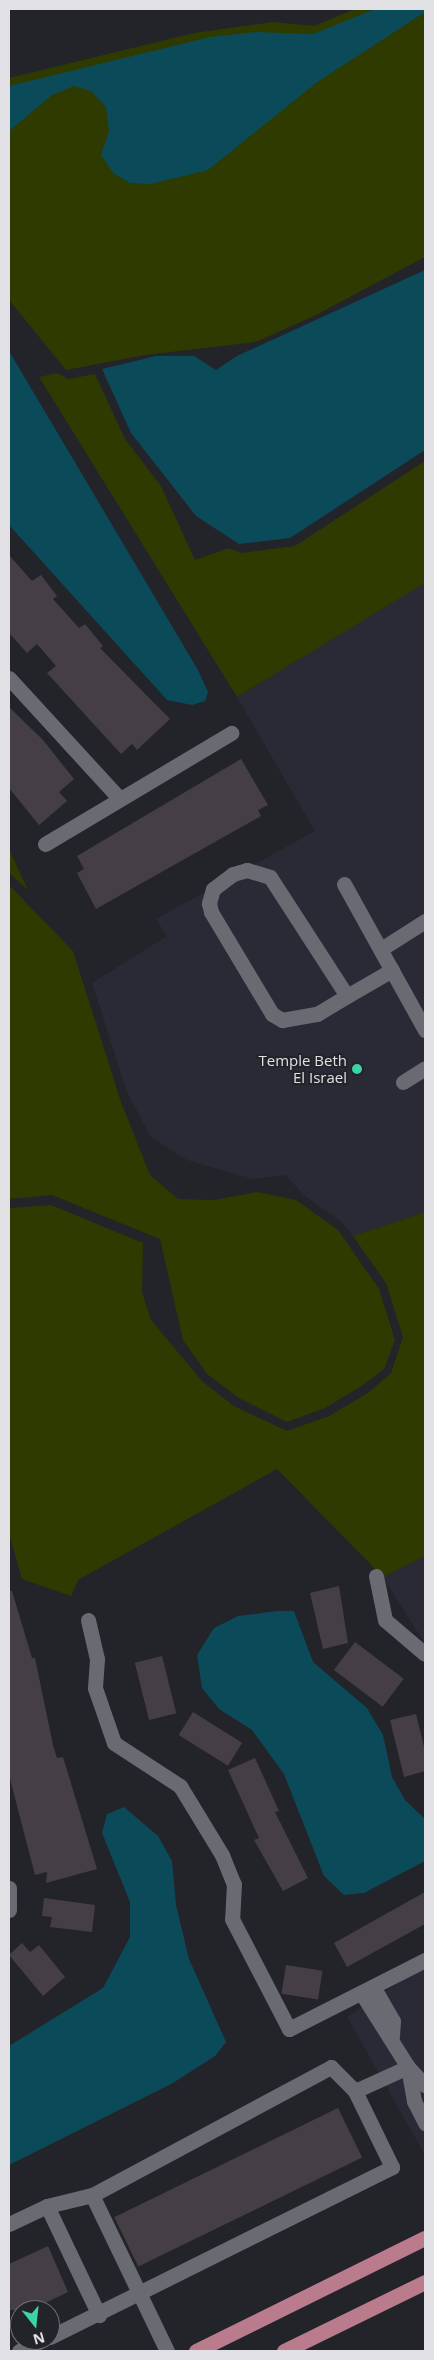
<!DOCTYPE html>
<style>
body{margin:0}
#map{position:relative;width:434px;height:2360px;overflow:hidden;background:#23232a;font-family:"Open Sans",sans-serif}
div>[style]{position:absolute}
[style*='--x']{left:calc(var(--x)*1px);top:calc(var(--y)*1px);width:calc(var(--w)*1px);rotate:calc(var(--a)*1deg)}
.built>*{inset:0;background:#2a2a37}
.green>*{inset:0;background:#2e3a00}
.water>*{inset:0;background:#0b4a59}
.building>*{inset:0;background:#453f45;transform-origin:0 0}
.minor>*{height:15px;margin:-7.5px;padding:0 7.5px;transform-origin:7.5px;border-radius:7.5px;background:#6a6a73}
.major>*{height:15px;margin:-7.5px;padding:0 7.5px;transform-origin:7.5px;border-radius:7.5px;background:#ba7c8d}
.dots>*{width:14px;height:14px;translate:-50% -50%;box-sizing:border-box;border:2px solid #23232a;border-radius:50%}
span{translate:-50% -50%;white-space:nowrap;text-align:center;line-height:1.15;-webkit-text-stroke:4px #23232a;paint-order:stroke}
.poi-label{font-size:15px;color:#e0e0e5}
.right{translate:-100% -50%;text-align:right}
.frame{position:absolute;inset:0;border:10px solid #e0e0e5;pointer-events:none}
.north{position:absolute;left:10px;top:2300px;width:50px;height:50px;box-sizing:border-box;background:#23232a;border:1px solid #6f6f75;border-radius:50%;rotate:164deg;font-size:14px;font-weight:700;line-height:20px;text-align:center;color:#e0e0e5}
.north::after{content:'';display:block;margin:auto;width:18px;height:22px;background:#3bd4a4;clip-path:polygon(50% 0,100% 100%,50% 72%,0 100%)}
</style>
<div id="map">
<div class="built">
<div style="clip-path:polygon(425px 583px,425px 1212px,353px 1236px,342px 1222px,305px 1196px,285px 1175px,253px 1179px,187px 1160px,151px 1137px,127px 1092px,92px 983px,167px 936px,156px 919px,315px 831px,237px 697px)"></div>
<div style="clip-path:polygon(425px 1556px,425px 1644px,383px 1577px)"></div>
<div style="clip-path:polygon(425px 1965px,425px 2155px,347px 2017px)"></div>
</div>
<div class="green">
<div style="clip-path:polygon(355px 9px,425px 9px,425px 257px,316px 315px,256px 342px,145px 355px,66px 370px,9px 300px,9px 78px,194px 33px,273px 22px,314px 26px)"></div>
<div style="clip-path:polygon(57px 373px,68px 379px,95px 374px,125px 439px,161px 486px,195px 560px,229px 548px,241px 553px,295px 546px,425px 461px,425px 583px,237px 697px,39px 377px)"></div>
<div style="clip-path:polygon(9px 849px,28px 890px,9px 873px)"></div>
<div style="clip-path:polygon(9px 885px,73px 951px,121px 1102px,150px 1175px,178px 1199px,214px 1200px,257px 1192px,296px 1200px,338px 1230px,379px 1289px,395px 1340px,384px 1369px,363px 1385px,325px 1408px,287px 1422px,239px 1398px,207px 1374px,183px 1340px,160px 1239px,52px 1195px,9px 1199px)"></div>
<div style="clip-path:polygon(51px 1205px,143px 1243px,142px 1292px,151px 1320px,202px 1381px,234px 1406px,287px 1431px,329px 1416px,368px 1393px,391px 1373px,403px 1337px,386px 1283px,353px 1236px,425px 1212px,425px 1556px,383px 1577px,277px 1469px,78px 1580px,71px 1596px,22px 1579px,9px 1534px,9px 1208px)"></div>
</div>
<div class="water">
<div style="clip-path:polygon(375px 9px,425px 9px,425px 12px,316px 83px,208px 170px,151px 184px,130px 183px,113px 173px,101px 155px,109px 131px,106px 107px,91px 91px,74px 86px,52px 95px,9px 131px,9px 86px,210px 37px,255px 32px,313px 34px)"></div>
<div style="clip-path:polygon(425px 270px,425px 450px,290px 538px,239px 544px,196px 516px,131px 433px,102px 369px,156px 356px,194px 356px,216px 370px,237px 356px)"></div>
<div style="clip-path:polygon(9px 351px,198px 670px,208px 692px,205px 701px,192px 705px,167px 700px,9px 525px)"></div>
<div style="clip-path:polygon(277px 1611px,294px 1611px,313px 1662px,367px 1708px,383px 1735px,392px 1777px,405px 1800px,425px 1819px,425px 1861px,364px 1893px,344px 1895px,324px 1876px,284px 1774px,252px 1730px,219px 1709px,202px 1688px,197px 1655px,214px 1628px,238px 1616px)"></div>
<div style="clip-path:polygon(124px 1807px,158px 1836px,172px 1861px,176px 1905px,189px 1959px,226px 2042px,215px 2056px,173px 2083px,9px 2165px,9px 2046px,103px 1988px,130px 1937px,130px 1902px,102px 1833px,107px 1814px)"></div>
</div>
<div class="building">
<div style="clip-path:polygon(9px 555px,32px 581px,41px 575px,57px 596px,53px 599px,79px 628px,85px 624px,103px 646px,100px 648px,170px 719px,137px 750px,132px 744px,121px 754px,47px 673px,56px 666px,37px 644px,27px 653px,9px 633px)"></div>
<div style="clip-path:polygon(9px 707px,43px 740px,74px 779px,59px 792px,67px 801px,39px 825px,9px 788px)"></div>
<div style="clip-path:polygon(241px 759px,268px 805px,258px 810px,261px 816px,96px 909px,77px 873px,84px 869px,77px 856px)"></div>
<div style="clip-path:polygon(339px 1586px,348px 1643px,323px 1649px,310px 1593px)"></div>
<div style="clip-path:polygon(9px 1591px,12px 1591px,32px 1658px,35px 1658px,53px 1745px,57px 1758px,63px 1757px,97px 1869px,46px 1883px,47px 1872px,35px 1875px,9px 1775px)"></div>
<div style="left:355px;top:1642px;width:61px;height:35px;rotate:37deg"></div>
<div style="left:162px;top:1656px;width:59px;height:28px;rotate:76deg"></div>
<div style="left:193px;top:1712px;width:58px;height:27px;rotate:32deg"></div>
<div style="clip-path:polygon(416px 1714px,425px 1751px,425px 1771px,404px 1777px,390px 1720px)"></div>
<div style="clip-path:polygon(255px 1758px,279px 1811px,275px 1812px,308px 1878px,283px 1891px,254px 1840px,259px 1838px,228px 1770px)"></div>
<div style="clip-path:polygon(425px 1892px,425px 1924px,347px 1967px,334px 1943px)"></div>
<div style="clip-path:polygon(44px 1898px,95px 1905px,92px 1932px,50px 1927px,52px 1917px,42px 1916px)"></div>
<div style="clip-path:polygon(22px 1943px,30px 1952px,39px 1945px,65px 1977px,43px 1996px,9px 1955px)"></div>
<div style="left:286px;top:1965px;width:37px;height:29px;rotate:9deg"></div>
<div style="left:338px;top:2108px;width:55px;height:249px;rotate:64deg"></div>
<div style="clip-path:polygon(48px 2246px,68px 2292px,31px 2310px,9px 2310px,9px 2264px)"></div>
</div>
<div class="minor">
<div style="--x:9;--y:678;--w:164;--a:47.5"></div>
<div style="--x:45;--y:844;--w:217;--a:-30.8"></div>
<div style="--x:344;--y:884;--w:167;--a:61"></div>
<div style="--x:381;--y:949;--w:52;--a:-32.5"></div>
<div style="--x:347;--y:996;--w:142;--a:-122.9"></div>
<div style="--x:270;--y:877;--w:24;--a:-163"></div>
<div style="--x:247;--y:870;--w:15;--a:164"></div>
<div style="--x:233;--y:874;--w:25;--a:143"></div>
<div style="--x:213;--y:889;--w:15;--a:106"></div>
<div style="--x:209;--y:903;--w:9;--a:77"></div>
<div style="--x:211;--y:912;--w:119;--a:59.1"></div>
<div style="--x:272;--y:1014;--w:12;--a:31"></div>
<div style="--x:282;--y:1020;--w:36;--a:-10"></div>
<div style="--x:317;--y:1014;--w:35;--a:-31"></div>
<div style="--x:347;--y:996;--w:52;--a:-30"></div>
<div style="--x:403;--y:1082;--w:26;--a:-32"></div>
<div style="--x:376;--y:1576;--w:45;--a:78.4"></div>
<div style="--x:385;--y:1620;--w:52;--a:40.4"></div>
<div style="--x:88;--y:1620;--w:40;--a:77"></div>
<div style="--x:97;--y:1659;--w:29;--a:94"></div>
<div style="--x:95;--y:1688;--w:58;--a:70.9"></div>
<div style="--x:114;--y:1743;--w:79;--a:33.1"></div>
<div style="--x:180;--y:1786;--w:81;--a:58.7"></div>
<div style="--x:222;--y:1855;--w:31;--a:68"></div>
<div style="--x:234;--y:1884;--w:35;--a:93"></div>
<div style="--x:232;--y:1919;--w:124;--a:62.6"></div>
<div style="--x:289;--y:2029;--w:153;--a:-26.9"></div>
<div style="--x:9;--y:1888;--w:22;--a:90"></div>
<div style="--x:374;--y:1988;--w:38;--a:60"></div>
<div style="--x:393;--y:2021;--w:16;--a:94"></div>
<div style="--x:362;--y:1994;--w:86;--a:57.8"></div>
<div style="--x:408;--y:2067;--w:25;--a:47"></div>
<div style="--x:408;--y:2067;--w:35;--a:80"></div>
<div style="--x:414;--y:2101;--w:25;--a:63"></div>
<div style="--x:355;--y:2091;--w:58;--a:-24.4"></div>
<div style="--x:47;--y:2206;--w:121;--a:64.5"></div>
<div style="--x:9;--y:2224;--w:42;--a:-25.3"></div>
<div style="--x:47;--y:2206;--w:46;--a:-13.7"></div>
<div style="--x:92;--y:2195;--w:173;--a:64.3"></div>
<div style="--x:50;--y:2337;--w:382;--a:-26.4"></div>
<div style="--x:392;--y:2167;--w:85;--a:-116"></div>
<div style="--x:355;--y:2091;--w:34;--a:-135"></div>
<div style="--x:331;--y:2067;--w:271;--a:151.8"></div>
<div style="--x:19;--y:2351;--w:26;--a:-25"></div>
</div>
<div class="major">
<div style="--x:196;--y:2351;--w:255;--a:-26.3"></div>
<div style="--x:284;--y:2351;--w:157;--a:-26.1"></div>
</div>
<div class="dots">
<div style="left:357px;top:1069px;background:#3bd4a4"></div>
</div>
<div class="poi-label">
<span class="right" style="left:347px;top:1069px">Temple Beth<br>El Israel</span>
</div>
<div class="frame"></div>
<div class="north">N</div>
</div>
